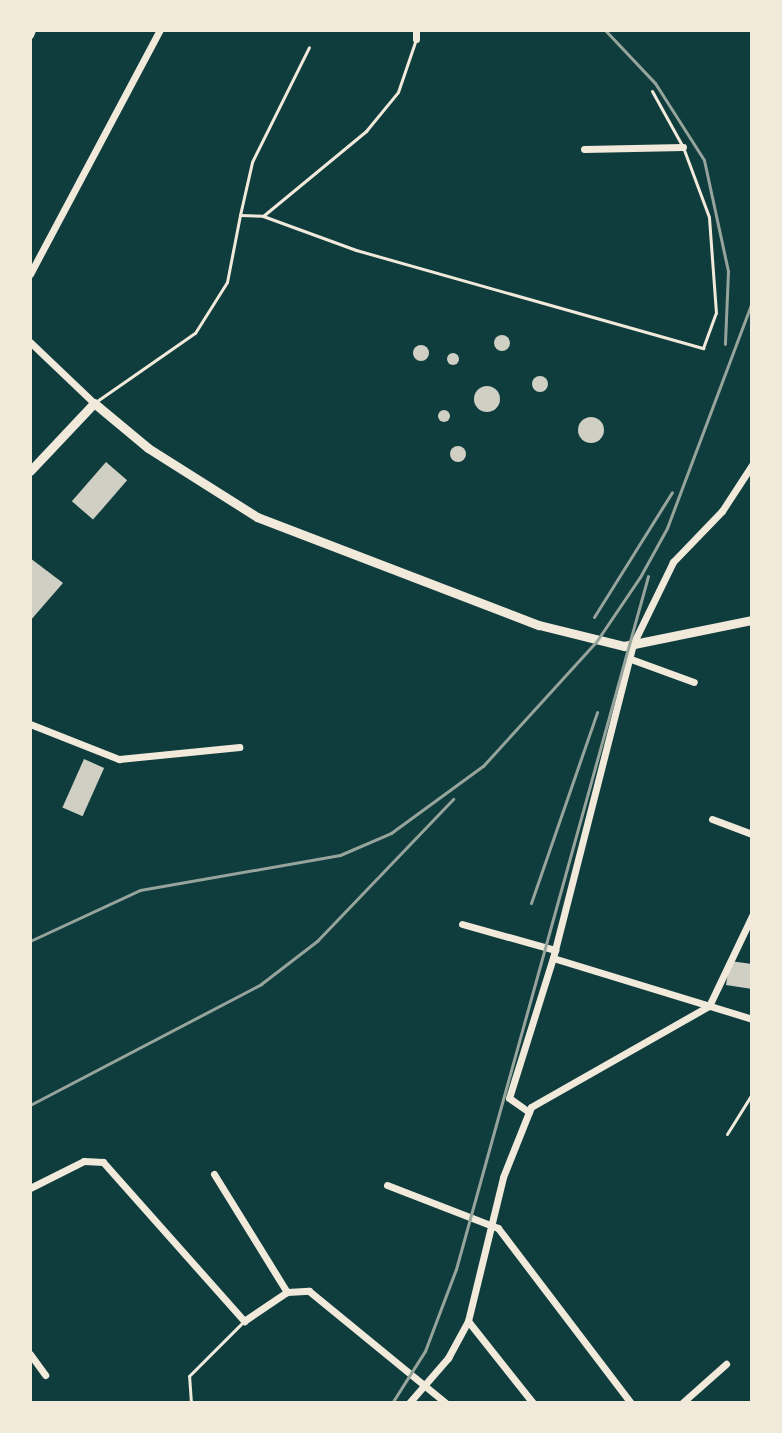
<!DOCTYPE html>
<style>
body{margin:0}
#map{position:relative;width:782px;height:1433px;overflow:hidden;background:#0f3d3e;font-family:"PT Serif",serif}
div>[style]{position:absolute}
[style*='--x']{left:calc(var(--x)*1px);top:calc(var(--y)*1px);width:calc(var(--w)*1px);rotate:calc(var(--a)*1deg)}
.building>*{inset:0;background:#cfcfc3;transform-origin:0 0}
.round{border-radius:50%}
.service>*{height:3px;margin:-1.5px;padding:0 1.5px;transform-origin:1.5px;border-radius:1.5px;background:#f1e9da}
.minor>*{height:7px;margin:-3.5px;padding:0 3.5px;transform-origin:3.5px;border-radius:3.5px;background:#f1e9da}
.tertiary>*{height:9px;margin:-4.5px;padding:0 4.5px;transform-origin:4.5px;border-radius:4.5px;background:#f1e9da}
.rail>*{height:3px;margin:-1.5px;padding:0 1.5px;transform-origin:1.5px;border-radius:1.5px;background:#97a49c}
span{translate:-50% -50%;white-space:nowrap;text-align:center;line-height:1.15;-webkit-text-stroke:8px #f1e9da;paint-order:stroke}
.frame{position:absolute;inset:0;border:32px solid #f1e9da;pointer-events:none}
</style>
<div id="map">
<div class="building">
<div class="round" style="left:494px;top:335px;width:16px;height:16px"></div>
<div class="round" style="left:413px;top:345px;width:16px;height:16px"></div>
<div class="round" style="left:447px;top:353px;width:12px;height:12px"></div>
<div class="round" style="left:532px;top:376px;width:16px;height:16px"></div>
<div class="round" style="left:474px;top:386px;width:26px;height:26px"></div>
<div class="round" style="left:438px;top:410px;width:12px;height:12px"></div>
<div class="round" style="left:578px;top:417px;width:26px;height:26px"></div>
<div class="round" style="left:450px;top:446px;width:16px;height:16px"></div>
<div style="left:106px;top:462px;width:28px;height:52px;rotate:41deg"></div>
<div style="clip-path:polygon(30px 558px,63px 583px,30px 621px)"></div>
<div style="left:84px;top:759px;width:22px;height:53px;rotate:24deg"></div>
<div style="clip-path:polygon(730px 961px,752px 964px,752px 989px,726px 985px)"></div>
</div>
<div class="service">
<div style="--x:240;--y:215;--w:54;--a:-77.2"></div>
<div style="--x:252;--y:162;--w:128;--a:-63.6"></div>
<div style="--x:263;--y:216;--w:99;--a:20.1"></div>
<div style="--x:356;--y:250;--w:361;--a:15.8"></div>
<div style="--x:703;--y:348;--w:37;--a:-70"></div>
<div style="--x:716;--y:313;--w:96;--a:-94.2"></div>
<div style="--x:709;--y:217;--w:75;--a:-110.4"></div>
<div style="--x:683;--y:147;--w:64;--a:-119"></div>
<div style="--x:97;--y:401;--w:119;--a:-34.8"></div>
<div style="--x:195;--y:333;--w:60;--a:-57.9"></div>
<div style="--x:227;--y:282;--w:68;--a:-79"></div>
<div style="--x:240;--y:215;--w:23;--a:2"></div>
<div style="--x:263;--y:216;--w:134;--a:-39.5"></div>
<div style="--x:366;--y:131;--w:50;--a:-50.6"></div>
<div style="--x:398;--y:92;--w:56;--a:-71.2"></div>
<div style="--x:727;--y:1134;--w:47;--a:-58"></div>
<div style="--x:191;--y:1403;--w:27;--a:-94"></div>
<div style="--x:189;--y:1376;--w:78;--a:-45"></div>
</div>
<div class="minor">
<div style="--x:30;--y:35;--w:5;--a:-68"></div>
<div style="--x:416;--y:39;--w:9;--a:-90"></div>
<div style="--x:584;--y:149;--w:99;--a:-1.2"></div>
<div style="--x:30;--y:274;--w:276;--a:-62"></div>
<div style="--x:30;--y:342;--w:88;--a:43.6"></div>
<div style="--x:752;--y:465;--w:55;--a:123.1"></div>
<div style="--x:722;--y:511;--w:71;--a:133.9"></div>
<div style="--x:673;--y:562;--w:91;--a:116"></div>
<div style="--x:633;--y:644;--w:324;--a:104.3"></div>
<div style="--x:553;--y:958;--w:208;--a:17"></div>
<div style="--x:628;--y:658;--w:70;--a:20"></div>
<div style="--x:30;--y:724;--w:96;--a:21.5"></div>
<div style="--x:119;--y:759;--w:121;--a:-5.7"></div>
<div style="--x:712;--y:819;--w:43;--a:20.6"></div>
<div style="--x:462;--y:924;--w:97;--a:15.6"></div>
<div style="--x:529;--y:1112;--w:24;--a:-145"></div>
<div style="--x:509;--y:1098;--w:147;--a:-72.6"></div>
<div style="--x:214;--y:1174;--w:139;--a:58.3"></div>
<div style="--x:387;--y:1185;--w:119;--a:21.2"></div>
<div style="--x:498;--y:1228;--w:220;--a:52.8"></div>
<div style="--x:30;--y:1188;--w:60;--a:-26.6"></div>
<div style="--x:84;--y:1161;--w:19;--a:3"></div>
<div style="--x:103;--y:1162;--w:213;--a:48.4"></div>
<div style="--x:244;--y:1321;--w:52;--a:-34"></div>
<div style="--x:287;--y:1292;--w:22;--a:-3"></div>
<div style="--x:309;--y:1291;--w:177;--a:39.3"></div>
<div style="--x:468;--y:1321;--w:105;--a:51.6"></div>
<div style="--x:30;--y:1354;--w:26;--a:54"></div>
<div style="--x:409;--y:1403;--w:60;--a:-49.1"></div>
<div style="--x:448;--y:1358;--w:42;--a:-61.6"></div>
<div style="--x:468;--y:1321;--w:148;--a:-76.3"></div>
<div style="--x:503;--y:1177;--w:75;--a:-68.2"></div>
<div style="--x:531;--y:1107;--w:205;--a:-29.6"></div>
<div style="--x:709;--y:1006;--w:100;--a:-64.5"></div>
<div style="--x:682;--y:1403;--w:59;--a:-41.6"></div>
</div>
<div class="tertiary">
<div style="--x:30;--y:471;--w:93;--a:-46.7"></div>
<div style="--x:94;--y:403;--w:70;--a:39.8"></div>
<div style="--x:148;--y:448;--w:129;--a:32.3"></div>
<div style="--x:257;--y:517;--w:302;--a:21"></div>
<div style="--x:539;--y:625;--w:88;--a:13.9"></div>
<div style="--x:624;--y:646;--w:131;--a:-11.5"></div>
</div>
<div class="rail">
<div style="--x:605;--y:30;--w:73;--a:46.7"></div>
<div style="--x:655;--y:83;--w:91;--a:57.5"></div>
<div style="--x:704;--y:160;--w:114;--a:77.8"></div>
<div style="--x:728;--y:271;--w:73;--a:92.4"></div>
<div style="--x:594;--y:617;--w:147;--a:-58"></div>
<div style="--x:531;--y:903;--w:202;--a:-70.9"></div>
<div style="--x:30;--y:941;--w:121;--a:-24.9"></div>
<div style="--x:140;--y:890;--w:203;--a:-9.9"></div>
<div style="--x:340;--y:855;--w:56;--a:-23.3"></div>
<div style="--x:391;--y:833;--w:114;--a:-36.1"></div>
<div style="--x:483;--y:766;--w:168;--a:-47.7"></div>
<div style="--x:596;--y:642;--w:78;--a:-55.9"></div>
<div style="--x:640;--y:577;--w:56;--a:-61.1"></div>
<div style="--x:667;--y:528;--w:241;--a:-69.4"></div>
<div style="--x:30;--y:1105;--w:261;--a:-27.6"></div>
<div style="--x:261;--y:984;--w:71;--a:-37.5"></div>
<div style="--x:317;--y:941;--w:197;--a:-46.2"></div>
<div style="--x:392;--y:1403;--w:62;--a:-57.6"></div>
<div style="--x:425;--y:1351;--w:88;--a:-69.3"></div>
<div style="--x:456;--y:1269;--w:719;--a:-74.51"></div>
</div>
<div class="frame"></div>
</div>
